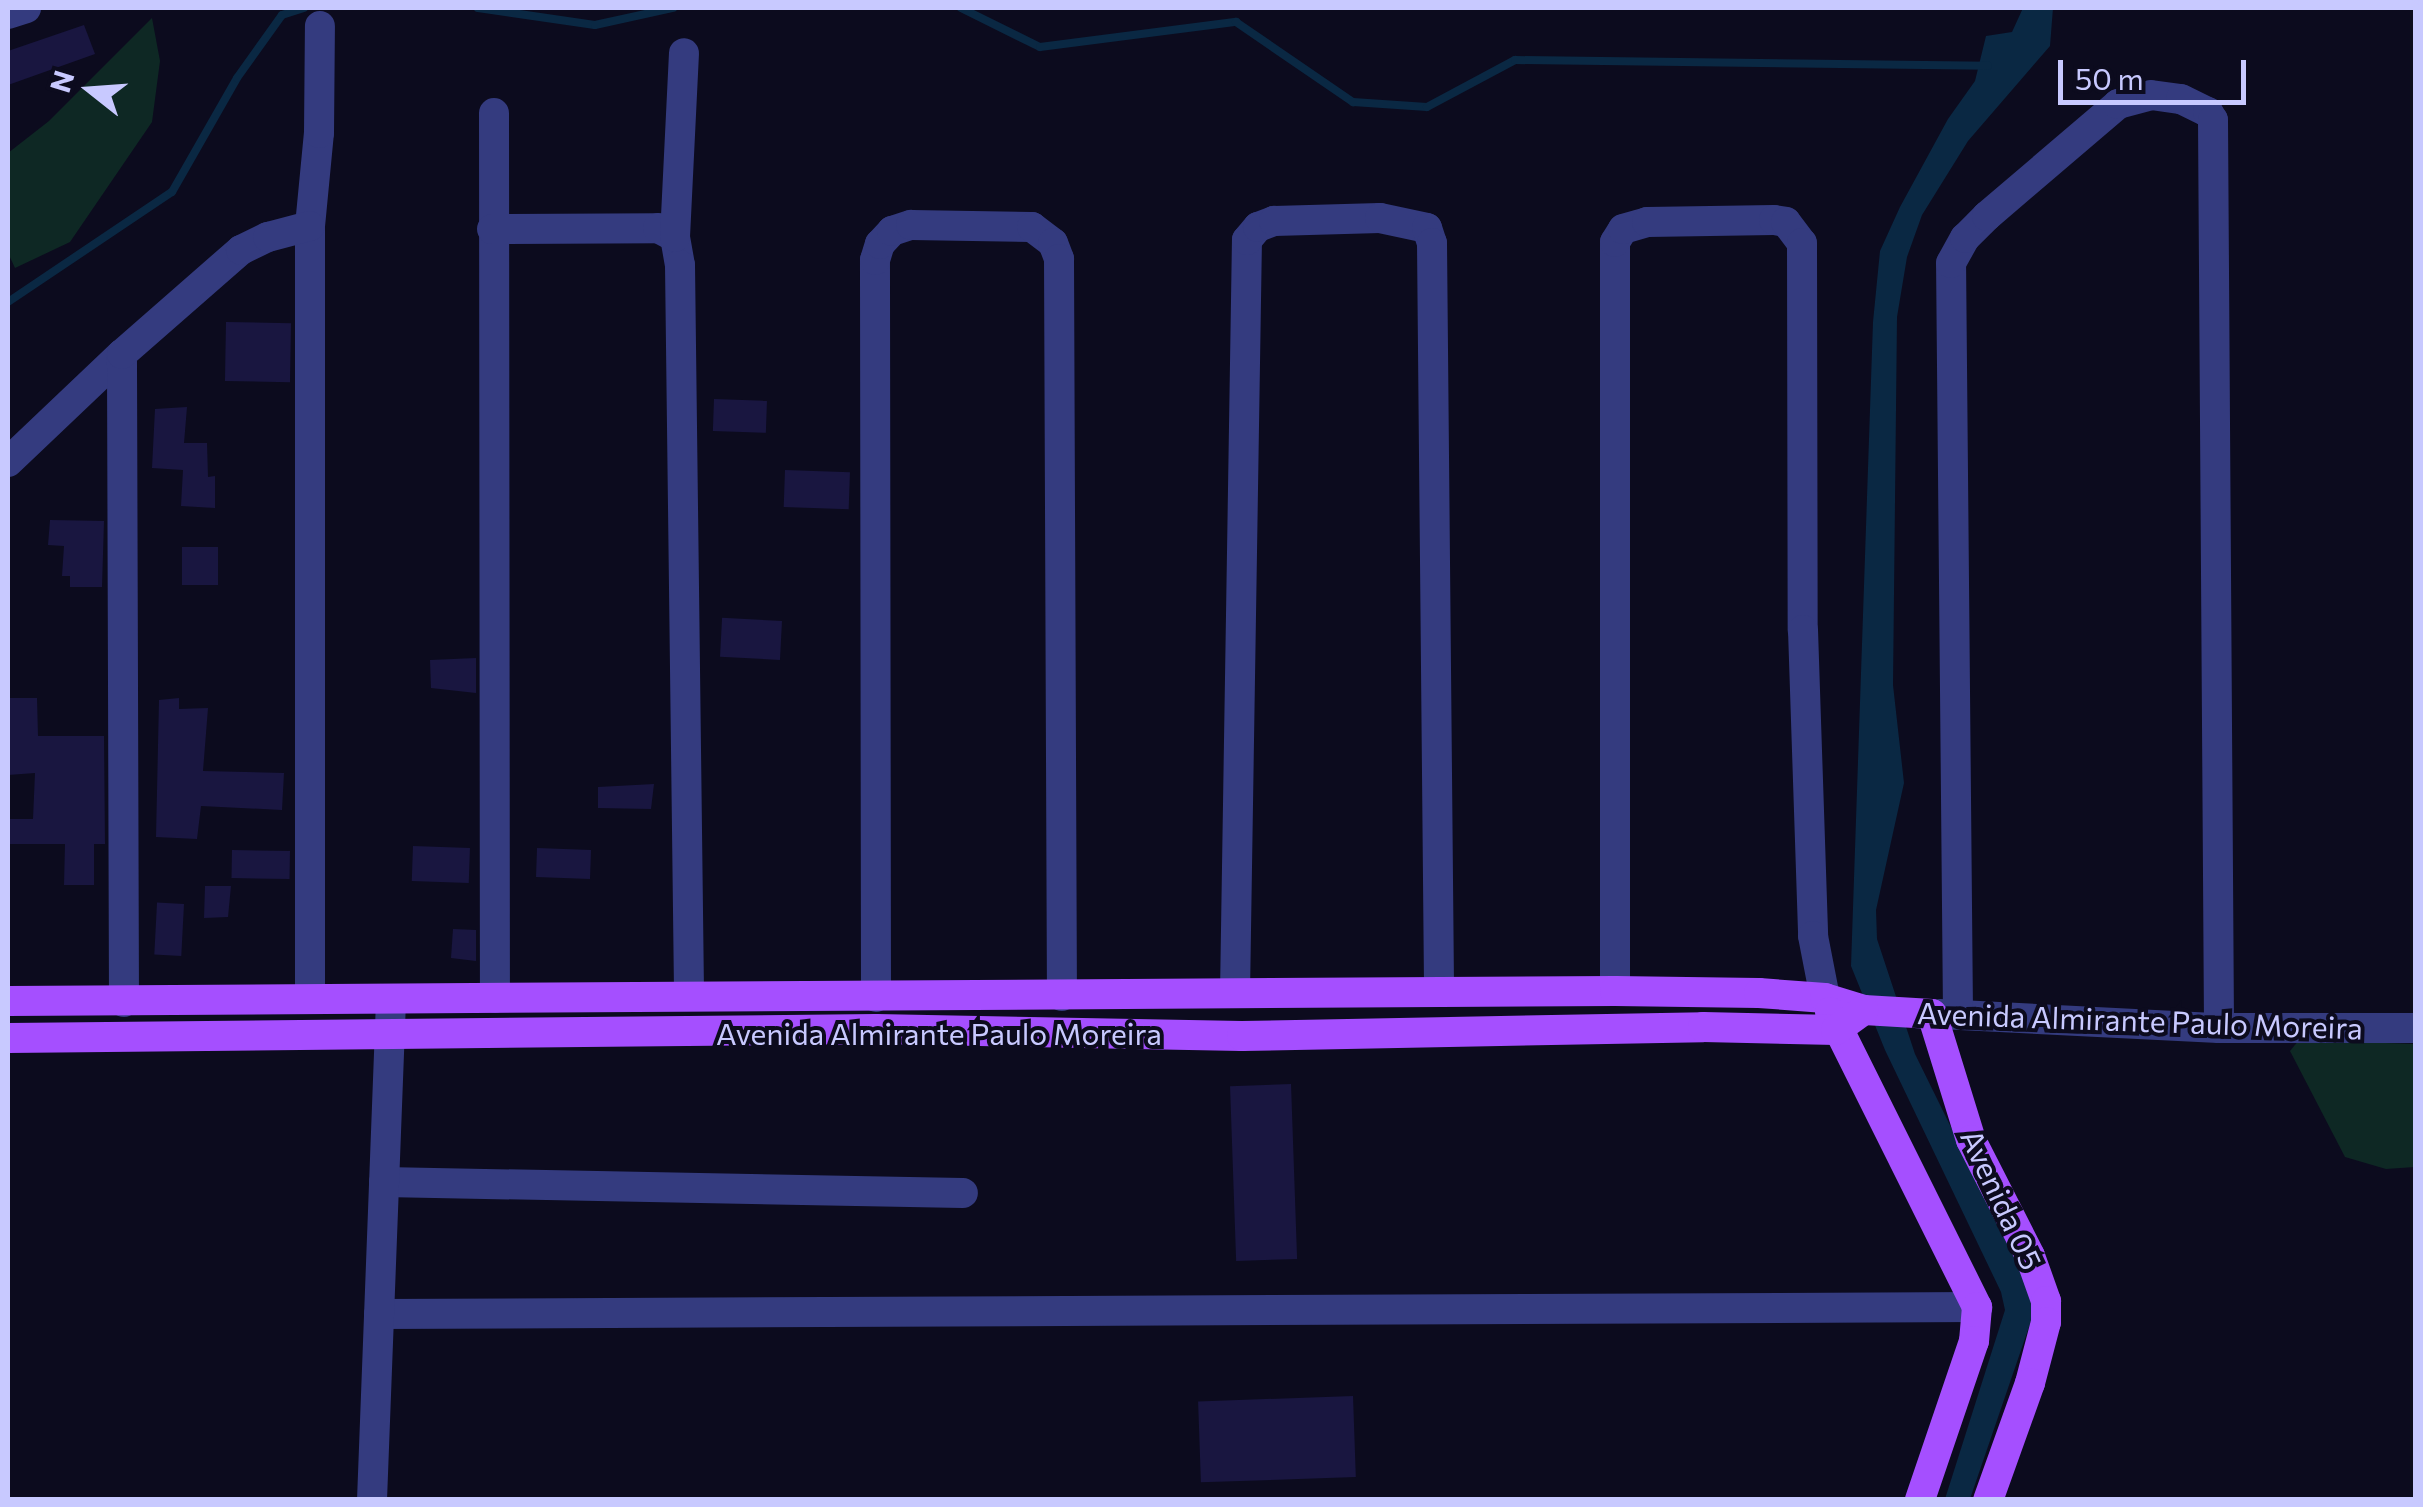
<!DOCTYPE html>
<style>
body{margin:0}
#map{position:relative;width:2423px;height:1507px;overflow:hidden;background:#0c0b1e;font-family:Commissioner,sans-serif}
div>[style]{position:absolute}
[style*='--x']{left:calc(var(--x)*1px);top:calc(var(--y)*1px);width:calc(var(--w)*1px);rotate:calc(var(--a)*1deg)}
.green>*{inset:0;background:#0e2824}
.water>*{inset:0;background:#0a2843}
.stream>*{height:8px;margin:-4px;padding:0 4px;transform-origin:4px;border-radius:4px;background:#0a2843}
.building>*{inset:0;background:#191640;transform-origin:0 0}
.minor>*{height:30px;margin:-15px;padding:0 15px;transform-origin:15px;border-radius:15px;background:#343b7f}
.major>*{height:30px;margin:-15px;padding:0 15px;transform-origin:15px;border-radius:15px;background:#a54fff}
span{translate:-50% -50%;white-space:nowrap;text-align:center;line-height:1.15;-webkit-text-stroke:8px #0c0b1e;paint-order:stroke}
.street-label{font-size:30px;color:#c8c9ff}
.frame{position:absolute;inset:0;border:10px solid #c8c9ff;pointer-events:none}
.north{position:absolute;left:40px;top:40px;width:100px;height:100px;-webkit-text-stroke:8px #0c0b1e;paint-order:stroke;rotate:287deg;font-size:28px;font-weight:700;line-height:40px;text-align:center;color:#c8c9ff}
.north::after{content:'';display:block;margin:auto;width:35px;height:45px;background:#c8c9ff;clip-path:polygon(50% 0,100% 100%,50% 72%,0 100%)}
.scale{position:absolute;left:2058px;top:60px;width:188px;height:45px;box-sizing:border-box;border:5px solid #c8c9ff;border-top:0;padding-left:12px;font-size:30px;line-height:35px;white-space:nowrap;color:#c8c9ff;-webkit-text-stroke:8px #0c0b1e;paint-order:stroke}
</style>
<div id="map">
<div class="green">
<div style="clip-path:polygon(152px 18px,160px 61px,152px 122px,70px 242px,15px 268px,8px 253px,8px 153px,49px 121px)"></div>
<div style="clip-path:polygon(2299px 1040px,2415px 1044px,2415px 1167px,2386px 1169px,2345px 1157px,2290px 1051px)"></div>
</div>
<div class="water">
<div style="clip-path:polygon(2023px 8px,2053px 8px,2050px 46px,1968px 141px,1922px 215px,1907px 257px,1897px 317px,1893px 685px,1904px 783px,1876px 910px,1877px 939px,1915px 1054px,2033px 1294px,2031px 1321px,1970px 1499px,1945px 1499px,2005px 1310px,2001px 1292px,1885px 1050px,1851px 966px,1873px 322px,1880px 251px,1900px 207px,1948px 119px,1975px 81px,1986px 36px,2012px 32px)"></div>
</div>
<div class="stream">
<div style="--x:478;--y:8;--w:118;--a:8.3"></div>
<div style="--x:595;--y:25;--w:80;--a:-12.3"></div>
<div style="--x:961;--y:8;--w:88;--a:26.3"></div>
<div style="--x:1040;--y:47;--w:198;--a:-7.3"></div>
<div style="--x:1236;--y:22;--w:142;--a:34.4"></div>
<div style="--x:1353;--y:102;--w:74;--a:3.9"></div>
<div style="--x:1427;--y:107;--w:100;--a:-28.1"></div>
<div style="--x:1515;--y:60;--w:473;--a:0.7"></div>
<div style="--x:8;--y:302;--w:197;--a:-33.9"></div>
<div style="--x:172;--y:192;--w:131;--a:-60.3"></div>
<div style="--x:237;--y:78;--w:77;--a:-54.5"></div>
<div style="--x:282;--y:15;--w:23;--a:-18"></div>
</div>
<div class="building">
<div style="clip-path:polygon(84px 25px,95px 54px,8px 85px,8px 51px)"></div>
<div style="left:226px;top:322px;width:65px;height:59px;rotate:1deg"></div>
<div style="left:714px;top:399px;width:53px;height:32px;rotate:2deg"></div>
<div style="clip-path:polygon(187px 407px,184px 443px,207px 443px,208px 477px,215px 476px,215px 508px,181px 506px,183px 470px,152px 468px,155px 409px)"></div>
<div style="left:785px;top:470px;width:65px;height:37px;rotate:2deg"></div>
<div style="clip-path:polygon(50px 520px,104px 521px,102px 587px,70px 587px,70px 576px,62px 576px,64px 546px,48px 545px)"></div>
<div style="left:182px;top:547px;width:36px;height:38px"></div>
<div style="left:782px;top:621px;width:39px;height:60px;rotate:93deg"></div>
<div style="clip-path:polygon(476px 658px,476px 693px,431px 688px,430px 660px)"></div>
<div style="clip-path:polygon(8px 698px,37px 698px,38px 736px,104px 736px,105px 844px,94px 844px,94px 885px,64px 885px,65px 844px,8px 844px,8px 819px,33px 819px,35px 773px,8px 775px)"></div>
<div style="clip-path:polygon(179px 698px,179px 709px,208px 708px,203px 771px,284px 773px,282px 810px,201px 806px,197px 839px,156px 837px,159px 700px)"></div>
<div style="clip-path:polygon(654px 784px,651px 809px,598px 808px,598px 787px)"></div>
<div style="left:413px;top:846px;width:57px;height:35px;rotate:2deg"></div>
<div style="left:232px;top:850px;width:58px;height:28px;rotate:1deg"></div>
<div style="left:591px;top:850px;width:29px;height:54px;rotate:92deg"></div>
<div style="clip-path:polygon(205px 886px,231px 886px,228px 917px,204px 918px)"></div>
<div style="left:184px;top:904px;width:52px;height:27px;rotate:93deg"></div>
<div style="clip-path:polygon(453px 929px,476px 930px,476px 961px,451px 958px)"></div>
<div style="left:1291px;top:1084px;width:175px;height:61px;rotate:88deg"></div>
<div style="left:1353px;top:1396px;width:81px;height:155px;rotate:88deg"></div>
</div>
<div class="minor">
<div style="--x:8;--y:14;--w:19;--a:-18"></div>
<div style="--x:494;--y:113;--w:885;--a:89.94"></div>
<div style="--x:492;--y:229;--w:166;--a:-0.3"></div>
<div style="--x:658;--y:228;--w:19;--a:28"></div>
<div style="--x:675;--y:237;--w:28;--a:80"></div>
<div style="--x:680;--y:265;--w:729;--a:89.29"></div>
<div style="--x:675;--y:237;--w:184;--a:-87.2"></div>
<div style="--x:8;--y:462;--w:157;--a:-43.5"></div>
<div style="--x:1615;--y:991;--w:749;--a:-90"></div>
<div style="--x:1615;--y:242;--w:15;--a:-58"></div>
<div style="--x:1623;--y:229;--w:25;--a:-16"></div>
<div style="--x:1647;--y:222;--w:127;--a:-0.9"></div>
<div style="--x:1774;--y:220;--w:12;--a:9"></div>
<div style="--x:1786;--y:222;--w:26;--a:53"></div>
<div style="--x:1802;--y:243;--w:387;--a:89.9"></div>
<div style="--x:1803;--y:630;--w:306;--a:88.1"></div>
<div style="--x:1813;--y:936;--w:63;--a:79"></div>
<div style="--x:1235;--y:993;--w:753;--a:-89.09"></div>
<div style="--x:1247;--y:240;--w:17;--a:-50"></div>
<div style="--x:1258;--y:227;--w:17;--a:-21"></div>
<div style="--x:1274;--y:221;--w:106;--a:-1.6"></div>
<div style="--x:1380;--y:218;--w:48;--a:12"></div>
<div style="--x:1427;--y:228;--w:16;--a:72"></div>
<div style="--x:1432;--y:243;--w:748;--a:89.46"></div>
<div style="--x:310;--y:997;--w:771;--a:-90"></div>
<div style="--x:310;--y:226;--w:93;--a:-84.5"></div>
<div style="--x:319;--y:133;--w:107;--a:-89.5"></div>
<div style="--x:876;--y:997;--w:737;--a:-90.08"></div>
<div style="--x:875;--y:260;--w:17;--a:-73"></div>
<div style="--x:880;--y:244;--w:18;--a:-47"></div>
<div style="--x:892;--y:231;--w:20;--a:-18"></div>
<div style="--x:911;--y:225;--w:121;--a:0.9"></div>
<div style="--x:1032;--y:227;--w:26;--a:37"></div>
<div style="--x:1053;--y:243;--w:17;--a:69"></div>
<div style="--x:1059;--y:259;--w:737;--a:89.77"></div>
<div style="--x:124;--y:1002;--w:648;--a:-90.18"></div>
<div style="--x:122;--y:354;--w:158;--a:-41.2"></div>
<div style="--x:241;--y:250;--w:30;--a:-26"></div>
<div style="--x:268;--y:237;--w:43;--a:-14.7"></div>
<div style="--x:1940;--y:1014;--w:279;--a:2.9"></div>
<div style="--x:2219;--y:1028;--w:197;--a:0"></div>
<div style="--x:1958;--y:1014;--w:751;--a:-90.53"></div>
<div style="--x:1951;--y:263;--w:29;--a:-61"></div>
<div style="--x:1965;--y:238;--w:31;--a:-45"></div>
<div style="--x:1987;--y:216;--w:172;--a:-40.5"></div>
<div style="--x:2118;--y:104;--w:34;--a:-15"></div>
<div style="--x:2151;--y:95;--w:30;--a:8"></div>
<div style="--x:2181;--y:99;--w:30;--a:26"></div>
<div style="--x:2208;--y:112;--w:9;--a:58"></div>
<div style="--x:2213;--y:120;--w:908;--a:89.62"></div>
<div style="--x:384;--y:1182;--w:579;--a:1.09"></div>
<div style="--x:379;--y:1314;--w:1598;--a:-0.25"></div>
<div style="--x:372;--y:1500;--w:500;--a:-87.82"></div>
</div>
<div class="major">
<div style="--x:8;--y:1001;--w:1607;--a:-0.36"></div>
<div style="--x:1615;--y:991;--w:144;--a:0.8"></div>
<div style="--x:1759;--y:993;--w:66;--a:4.3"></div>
<div style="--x:1825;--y:998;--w:41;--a:17.1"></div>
<div style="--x:1864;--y:1010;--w:68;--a:3.4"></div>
<div style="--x:1932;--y:1014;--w:132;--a:72.8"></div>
<div style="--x:1971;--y:1140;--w:130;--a:63"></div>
<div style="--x:2030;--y:1256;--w:48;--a:70.4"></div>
<div style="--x:2046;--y:1301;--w:21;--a:90"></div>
<div style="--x:2046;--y:1322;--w:63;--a:104.7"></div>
<div style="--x:2030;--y:1383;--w:124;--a:109.7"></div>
<div style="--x:1830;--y:1012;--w:330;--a:63.5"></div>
<div style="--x:1977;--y:1307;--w:34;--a:95"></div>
<div style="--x:1974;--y:1341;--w:168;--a:108.8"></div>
<div style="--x:8;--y:1038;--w:868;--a:-0.59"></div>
<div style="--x:876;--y:1029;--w:366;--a:1.1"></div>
<div style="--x:1242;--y:1036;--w:461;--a:-1.1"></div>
<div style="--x:1703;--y:1027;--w:133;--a:1.3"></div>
<div style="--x:1836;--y:1030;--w:34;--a:-36"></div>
</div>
<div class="street-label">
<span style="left:2140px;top:1020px;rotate:2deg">Avenida Almirante Paulo Moreira</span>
<span style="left:939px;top:1033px">Avenida Almirante Paulo Moreira</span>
<span style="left:2002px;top:1199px;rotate:65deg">Avenida 05</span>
</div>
<div class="frame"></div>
<div class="north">N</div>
<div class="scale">50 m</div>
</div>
